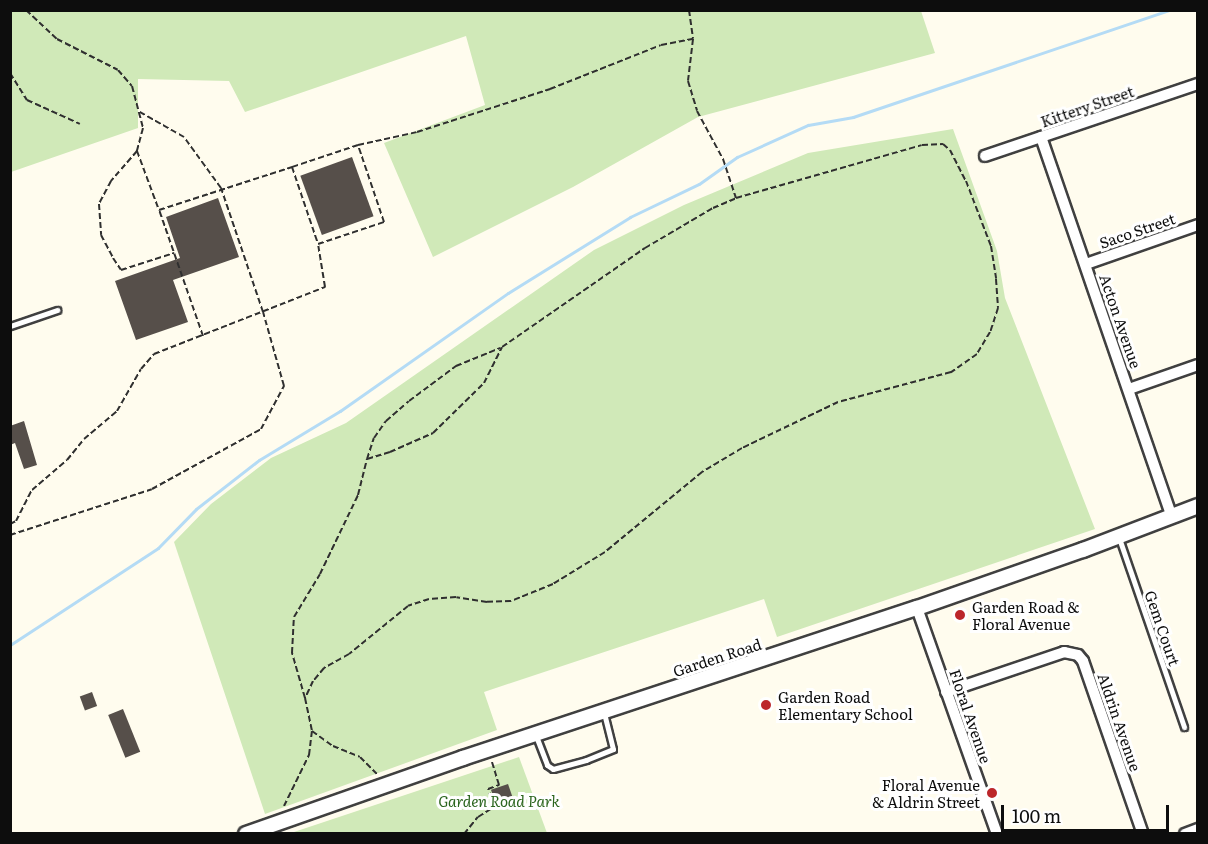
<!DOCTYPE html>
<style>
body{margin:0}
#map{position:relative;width:1208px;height:844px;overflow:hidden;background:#fffcee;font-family:Literata,serif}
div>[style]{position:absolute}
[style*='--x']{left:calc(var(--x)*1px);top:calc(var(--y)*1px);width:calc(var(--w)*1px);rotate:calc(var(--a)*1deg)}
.green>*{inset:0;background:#d0e9b8}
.stream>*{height:3px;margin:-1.5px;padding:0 1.5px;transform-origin:1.5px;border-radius:1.5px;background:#b4dbf5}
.building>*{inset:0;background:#564f4a;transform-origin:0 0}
.path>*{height:2px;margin-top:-1px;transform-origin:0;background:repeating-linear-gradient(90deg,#2f2f2f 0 6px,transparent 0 9px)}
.roads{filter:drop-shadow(2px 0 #404040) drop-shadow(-2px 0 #404040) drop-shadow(0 2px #404040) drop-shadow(0 -2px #404040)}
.service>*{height:5px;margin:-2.5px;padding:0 2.5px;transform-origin:2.5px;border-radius:2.5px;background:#fff}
.minor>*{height:10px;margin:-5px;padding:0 5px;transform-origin:5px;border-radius:5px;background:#fff}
.tertiary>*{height:14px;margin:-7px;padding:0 7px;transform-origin:7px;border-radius:7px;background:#fff}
.dots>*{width:16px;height:16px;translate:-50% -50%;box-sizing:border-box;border:3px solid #fff;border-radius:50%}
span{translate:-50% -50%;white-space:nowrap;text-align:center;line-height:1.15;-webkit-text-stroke:6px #fff;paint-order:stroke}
.street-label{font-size:15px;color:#0d0d0d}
.poi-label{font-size:15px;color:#0d0d0d}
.left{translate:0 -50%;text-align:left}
.right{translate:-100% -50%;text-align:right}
.park-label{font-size:15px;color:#2b651e;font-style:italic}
.frame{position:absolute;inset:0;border:12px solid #0d0d0d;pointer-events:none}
.scale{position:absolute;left:1001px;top:805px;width:168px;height:27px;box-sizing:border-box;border:3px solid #0d0d0d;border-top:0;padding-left:8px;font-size:18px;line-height:21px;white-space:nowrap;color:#0d0d0d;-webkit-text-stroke:4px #fff;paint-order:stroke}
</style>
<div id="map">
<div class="green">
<div style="clip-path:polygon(921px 11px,935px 53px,698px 117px,573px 187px,433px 257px,384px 143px,485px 105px,466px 36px,245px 112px,229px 81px,138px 79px,138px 128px,11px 172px,11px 11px)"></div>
<div style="clip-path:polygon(953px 129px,997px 251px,1005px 298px,1095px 529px,777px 637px,764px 599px,484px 692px,497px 730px,265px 814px,174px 542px,211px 504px,271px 458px,346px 423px,594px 250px,684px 205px,808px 153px)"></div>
<div style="clip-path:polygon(519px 757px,547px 833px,288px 834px)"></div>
</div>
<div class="stream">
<div style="--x:10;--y:645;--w:177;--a:-33.2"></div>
<div style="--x:158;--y:548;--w:54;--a:-45.7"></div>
<div style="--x:196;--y:509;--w:80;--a:-37.9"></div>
<div style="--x:259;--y:460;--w:95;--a:-31.2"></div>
<div style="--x:340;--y:411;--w:205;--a:-35.1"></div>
<div style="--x:508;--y:293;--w:144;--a:-31.9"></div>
<div style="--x:630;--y:217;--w:76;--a:-25.6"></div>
<div style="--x:699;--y:184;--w:47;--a:-35.4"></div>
<div style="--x:737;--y:157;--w:78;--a:-24.3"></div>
<div style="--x:808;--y:125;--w:46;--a:-10.1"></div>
<div style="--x:853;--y:117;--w:335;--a:-18.7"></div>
</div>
<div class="building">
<div style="left:352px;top:157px;width:63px;height:55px;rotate:70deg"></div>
<div style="clip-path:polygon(218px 198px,239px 257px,173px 280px,188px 322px,136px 340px,115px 281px,180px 258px,166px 217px)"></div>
<div style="clip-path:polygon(24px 421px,37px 465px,24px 469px,15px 443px,10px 445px,10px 426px)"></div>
<div style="left:92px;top:692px;width:15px;height:13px;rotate:70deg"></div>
<div style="left:123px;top:709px;width:46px;height:16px;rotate:68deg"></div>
<div style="left:508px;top:784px;width:18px;height:18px;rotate:71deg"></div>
</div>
<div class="path">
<div style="--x:26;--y:10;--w:42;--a:43.1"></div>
<div style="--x:57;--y:39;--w:68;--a:26.9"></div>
<div style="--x:118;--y:70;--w:21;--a:49"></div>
<div style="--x:132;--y:86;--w:43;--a:75.3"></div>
<div style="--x:143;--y:128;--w:24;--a:105"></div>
<div style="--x:137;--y:151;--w:40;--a:131"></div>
<div style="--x:111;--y:181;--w:26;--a:118"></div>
<div style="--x:99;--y:204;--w:31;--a:86"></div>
<div style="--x:101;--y:235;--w:26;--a:62"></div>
<div style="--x:113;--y:258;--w:14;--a:56"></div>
<div style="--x:121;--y:270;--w:56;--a:-17.8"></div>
<div style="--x:689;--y:10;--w:29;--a:82"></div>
<div style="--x:693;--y:39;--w:42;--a:96.8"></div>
<div style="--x:688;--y:81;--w:31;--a:73"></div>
<div style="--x:697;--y:111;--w:55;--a:61.6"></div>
<div style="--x:723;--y:159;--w:41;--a:71.6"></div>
<div style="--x:10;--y:73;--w:32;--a:58"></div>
<div style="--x:27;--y:100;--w:58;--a:24.4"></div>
<div style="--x:358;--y:145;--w:60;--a:-12.4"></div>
<div style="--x:417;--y:132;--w:140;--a:-17.9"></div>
<div style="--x:550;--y:89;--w:119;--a:-21.6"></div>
<div style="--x:661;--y:45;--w:33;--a:-11"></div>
<div style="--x:137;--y:151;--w:63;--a:69.6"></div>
<div style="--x:203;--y:336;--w:133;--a:-109.2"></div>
<div style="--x:159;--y:210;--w:140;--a:-17.9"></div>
<div style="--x:292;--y:167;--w:81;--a:71.3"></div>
<div style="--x:318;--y:244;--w:70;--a:-18.4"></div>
<div style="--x:384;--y:222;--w:81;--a:-108.7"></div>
<div style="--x:358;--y:145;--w:70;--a:161.6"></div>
<div style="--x:367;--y:459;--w:22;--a:-72"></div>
<div style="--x:374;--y:438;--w:21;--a:-55"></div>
<div style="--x:386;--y:421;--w:30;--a:-41"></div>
<div style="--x:409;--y:401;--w:59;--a:-36.7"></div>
<div style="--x:456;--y:366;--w:48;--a:-22.2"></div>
<div style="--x:10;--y:524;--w:7;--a:-27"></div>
<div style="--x:16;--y:521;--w:35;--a:-63"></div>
<div style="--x:32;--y:490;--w:46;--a:-40.6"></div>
<div style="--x:67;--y:460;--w:27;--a:-51"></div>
<div style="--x:84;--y:439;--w:43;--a:-40.3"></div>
<div style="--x:117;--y:411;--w:48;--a:-60.3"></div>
<div style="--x:141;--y:369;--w:20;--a:-49"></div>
<div style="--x:154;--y:354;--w:184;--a:-21.4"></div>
<div style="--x:325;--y:287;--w:44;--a:-99.2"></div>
<div style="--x:10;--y:535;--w:149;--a:-17.9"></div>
<div style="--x:152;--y:489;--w:124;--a:-28.8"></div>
<div style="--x:261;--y:429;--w:49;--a:-61.9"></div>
<div style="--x:284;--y:386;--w:77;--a:-105.8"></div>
<div style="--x:263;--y:312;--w:131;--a:-108.7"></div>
<div style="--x:221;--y:188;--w:63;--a:-126"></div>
<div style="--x:184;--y:137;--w:51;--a:-150.4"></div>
<div style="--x:305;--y:698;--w:47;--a:-106.1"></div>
<div style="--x:292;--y:653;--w:36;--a:-87"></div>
<div style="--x:294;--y:617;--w:50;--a:-58.8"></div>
<div style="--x:320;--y:574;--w:88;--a:-64.3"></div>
<div style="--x:358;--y:495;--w:37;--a:-76"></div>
<div style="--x:367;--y:459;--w:24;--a:-17"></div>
<div style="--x:390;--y:452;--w:47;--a:-23.8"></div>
<div style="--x:433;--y:433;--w:71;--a:-44.4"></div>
<div style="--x:484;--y:383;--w:40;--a:-63.4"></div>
<div style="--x:502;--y:347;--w:174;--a:-34.7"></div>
<div style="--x:645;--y:248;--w:79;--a:-30.5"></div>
<div style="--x:713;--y:208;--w:25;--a:-23"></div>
<div style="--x:736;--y:198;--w:193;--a:-15.9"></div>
<div style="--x:922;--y:145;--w:21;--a:-3"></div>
<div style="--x:943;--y:144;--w:9;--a:41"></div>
<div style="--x:950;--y:150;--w:35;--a:63"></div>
<div style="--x:966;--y:181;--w:70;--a:69"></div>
<div style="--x:991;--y:246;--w:33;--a:81"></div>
<div style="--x:996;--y:279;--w:29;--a:86"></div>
<div style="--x:998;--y:308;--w:25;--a:108"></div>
<div style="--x:990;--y:332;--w:26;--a:121"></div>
<div style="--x:977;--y:354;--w:32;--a:145"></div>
<div style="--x:951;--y:372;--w:117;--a:165.1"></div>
<div style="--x:838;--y:402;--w:106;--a:154.4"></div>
<div style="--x:742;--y:448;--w:47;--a:149"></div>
<div style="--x:702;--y:472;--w:126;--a:140.5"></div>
<div style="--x:605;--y:552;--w:61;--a:148.4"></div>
<div style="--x:553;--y:584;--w:45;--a:158"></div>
<div style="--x:511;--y:601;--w:24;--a:178"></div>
<div style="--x:487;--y:602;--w:31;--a:-171"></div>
<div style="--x:456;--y:597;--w:27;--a:176"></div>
<div style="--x:429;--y:599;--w:22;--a:162"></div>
<div style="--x:408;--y:606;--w:76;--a:140.9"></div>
<div style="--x:349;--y:654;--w:29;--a:151"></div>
<div style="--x:324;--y:668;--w:17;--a:130"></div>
<div style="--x:313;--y:681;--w:19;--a:115"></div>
<div style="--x:305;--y:698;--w:34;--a:78"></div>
<div style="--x:312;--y:731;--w:26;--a:36"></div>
<div style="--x:333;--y:746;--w:29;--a:22"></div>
<div style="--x:360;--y:757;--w:25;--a:45"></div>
<div style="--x:284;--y:806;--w:57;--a:-63.9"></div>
<div style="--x:309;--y:755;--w:24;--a:-83"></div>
<div style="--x:464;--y:834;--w:22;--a:-51"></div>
<div style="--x:478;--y:817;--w:19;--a:-32"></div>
<div style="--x:494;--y:807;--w:19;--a:-108"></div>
<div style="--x:488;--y:789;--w:12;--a:-20"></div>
<div style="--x:499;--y:785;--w:24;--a:-107"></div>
</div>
<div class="roads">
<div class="service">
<div style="--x:10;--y:326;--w:50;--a:-18.8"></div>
<div style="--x:1119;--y:538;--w:200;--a:71"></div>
<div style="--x:536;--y:736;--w:31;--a:69"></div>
<div style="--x:547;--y:765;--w:7;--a:34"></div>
<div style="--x:553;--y:769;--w:34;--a:-15"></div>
<div style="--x:586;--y:760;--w:29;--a:-22"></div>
<div style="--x:613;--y:749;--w:36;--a:-104"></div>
</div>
<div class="minor">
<div style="--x:1041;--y:137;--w:400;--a:71"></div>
<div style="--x:985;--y:156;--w:225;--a:-18.7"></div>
<div style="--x:1086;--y:264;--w:119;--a:-19.2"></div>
<div style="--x:1129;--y:389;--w:73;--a:-19.2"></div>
<div style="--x:917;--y:608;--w:240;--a:70.5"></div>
<div style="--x:946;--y:692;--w:125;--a:-18.7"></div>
<div style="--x:1064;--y:652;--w:14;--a:12"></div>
<div style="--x:1078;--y:655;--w:8;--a:50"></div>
<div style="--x:1083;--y:661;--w:183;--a:70.9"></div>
<div style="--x:1185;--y:834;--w:14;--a:-21"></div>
</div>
<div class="tertiary">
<div style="--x:246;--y:834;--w:230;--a:-19.3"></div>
<div style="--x:463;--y:758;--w:478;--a:-18.3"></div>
<div style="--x:917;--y:608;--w:176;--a:-19.3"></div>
<div style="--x:1083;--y:550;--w:123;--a:-20.9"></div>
</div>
</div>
<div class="dots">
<div style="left:960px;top:615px;background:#bc272b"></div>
<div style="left:766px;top:705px;background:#bc272b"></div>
<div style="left:992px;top:793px;background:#bc272b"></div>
</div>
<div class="street-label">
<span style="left:1087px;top:106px;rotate:-19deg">Kittery Street</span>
<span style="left:1137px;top:230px;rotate:-19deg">Saco Street</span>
<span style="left:1121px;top:321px;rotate:71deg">Acton Avenue</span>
<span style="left:1163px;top:628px;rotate:71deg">Gem Court</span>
<span style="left:717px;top:657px;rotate:-18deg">Garden Road</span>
<span style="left:971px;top:716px;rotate:71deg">Floral Avenue</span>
<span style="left:1120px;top:722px;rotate:71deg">Aldrin Avenue</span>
</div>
<div class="poi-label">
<span class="left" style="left:972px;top:615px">Garden Road &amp;<br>Floral Avenue</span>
<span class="left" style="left:778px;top:705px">Garden Road<br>Elementary School</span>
<span class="right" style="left:980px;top:793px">Floral Avenue<br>&amp; Aldrin Street</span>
</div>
<div class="park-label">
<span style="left:499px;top:801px">Garden Road Park</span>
</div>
<div class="frame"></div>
<div class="scale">100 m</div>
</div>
